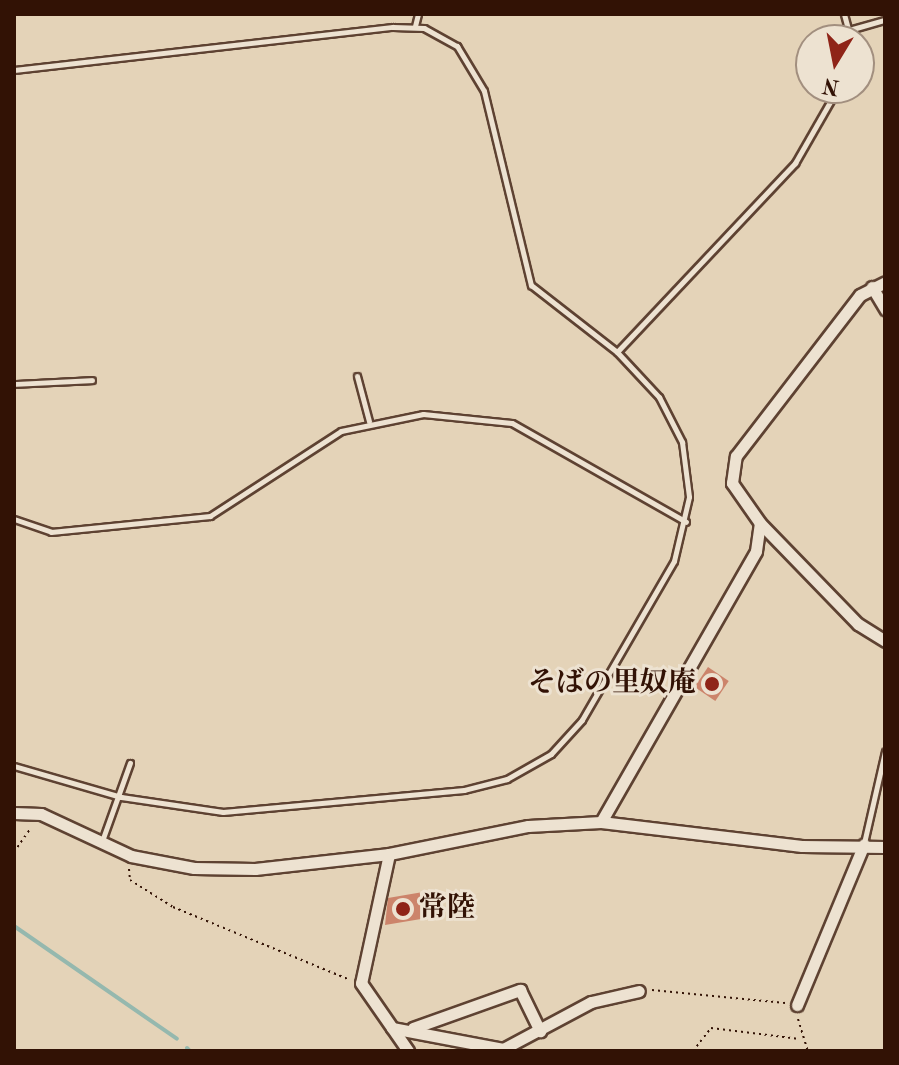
<!DOCTYPE html>
<meta charset="utf-8">
<style>
body{margin:0}
#map{position:relative;width:899px;height:1065px;overflow:hidden;background:#e4d3b8;font-family:"Old Standard TT","Noto Serif JP",serif}
div>[style]{position:absolute}
[style*='--x']{left:calc(var(--x)*1px);top:calc(var(--y)*1px);width:calc(var(--w)*1px);rotate:calc(var(--a)*1deg)}
.stream>*{height:4px;margin:-2px;padding:0 2px;transform-origin:2px;border-radius:2px;background:#95b8ae}
.building>*{inset:0;background:#cc846b;transform-origin:0 0}
.path>*{height:2px;margin-top:-1px;transform-origin:0;background:repeating-linear-gradient(90deg,#321205 0 2px,transparent 0 6px)}
.roads{filter:drop-shadow(2px 0 #5e4232) drop-shadow(-2px 0 #5e4232) drop-shadow(0 2px #5e4232) drop-shadow(0 -2px #5e4232)}
.service>*{height:5px;margin:-2.5px;padding:0 2.5px;transform-origin:2.5px;border-radius:2.5px;background:#ede2d1}
.minor>*{height:11px;margin:-5.5px;padding:0 5.5px;transform-origin:5.5px;border-radius:5.5px;background:#ede2d1}
.dots>*{width:22px;height:22px;translate:-50% -50%;box-sizing:border-box;border:4px solid #ede2d1;border-radius:50%}
span{translate:-50% -50%;white-space:nowrap;text-align:center;line-height:1.15;-webkit-text-stroke:6px #ede2d1;paint-order:stroke}
.poi-label{font-size:28px;color:#321205;font-weight:700}
.right{translate:-100% -50%;text-align:right}
.left{translate:0 -50%;text-align:left}
.frame{position:absolute;inset:0;border:16px solid #321205;pointer-events:none}
.north{position:absolute;left:795px;top:24px;width:80px;height:80px;box-sizing:border-box;background:#ede2d1;border:2px solid #a28f7f;border-radius:50%;rotate:190deg;font-size:22px;font-weight:700;line-height:32px;text-align:center;color:#321205}
.north::after{content:'';display:block;margin:auto;width:28px;height:36px;background:#8f2418;clip-path:polygon(50% 0,100% 100%,50% 72%,0 100%)}
</style>
<div id="map">
<div class="stream">
<div style="--x:14;--y:926;--w:198;--a:34.7"></div>
<div style="--x:187;--y:1048;--w:4;--a:45"></div>
</div>
<div class="building">
<div style="left:708px;top:667px;width:25px;height:24px;rotate:34deg"></div>
<div style="clip-path:polygon(423px 892px,427px 918px,385px 925px,388px 898px)"></div>
</div>
<div class="path">
<div style="--x:14;--y:852;--w:29;--a:-55"></div>
<div style="--x:129;--y:869;--w:11;--a:85"></div>
<div style="--x:130;--y:880;--w:51;--a:32.1"></div>
<div style="--x:173;--y:907;--w:191;--a:22.4"></div>
<div style="--x:652;--y:990;--w:134;--a:5.6"></div>
<div style="--x:798;--y:1019;--w:34;--a:73"></div>
<div style="--x:693;--y:1051;--w:29;--a:-52"></div>
<div style="--x:711;--y:1028;--w:89;--a:7.1"></div>
</div>
<div class="roads">
<div class="service">
<div style="--x:844;--y:14;--w:27;--a:75"></div>
<div style="--x:415;--y:26;--w:12;--a:-76"></div>
<div style="--x:849;--y:30;--w:37;--a:-16"></div>
<div style="--x:14;--y:70;--w:381;--a:-6.5"></div>
<div style="--x:393;--y:27;--w:31;--a:2"></div>
<div style="--x:424;--y:28;--w:38;--a:29"></div>
<div style="--x:457;--y:46;--w:52;--a:59"></div>
<div style="--x:484;--y:91;--w:200;--a:76.4"></div>
<div style="--x:531;--y:285;--w:109;--a:37.9"></div>
<div style="--x:617;--y:352;--w:62;--a:47"></div>
<div style="--x:659;--y:397;--w:51;--a:62.9"></div>
<div style="--x:682;--y:442;--w:55;--a:82.7"></div>
<div style="--x:689;--y:497;--w:66;--a:103.2"></div>
<div style="--x:674;--y:561;--w:184;--a:120.1"></div>
<div style="--x:582;--y:720;--w:46;--a:132.4"></div>
<div style="--x:551;--y:754;--w:51;--a:150.4"></div>
<div style="--x:507;--y:779;--w:44;--a:165.7"></div>
<div style="--x:464;--y:790;--w:242;--a:174.8"></div>
<div style="--x:223;--y:812;--w:103;--a:-171.6"></div>
<div style="--x:121;--y:797;--w:111;--a:-163.8"></div>
<div style="--x:617;--y:352;--w:260;--a:-46.7"></div>
<div style="--x:795;--y:163;--w:86;--a:-60.2"></div>
<div style="--x:357;--y:376;--w:47;--a:75.1"></div>
<div style="--x:14;--y:384;--w:78;--a:-2.9"></div>
<div style="--x:14;--y:519;--w:39;--a:19"></div>
<div style="--x:51;--y:532;--w:160;--a:-5.7"></div>
<div style="--x:210;--y:516;--w:156;--a:-33"></div>
<div style="--x:341;--y:431;--w:84;--a:-11.7"></div>
<div style="--x:423;--y:414;--w:89;--a:5.8"></div>
<div style="--x:512;--y:423;--w:200;--a:29.6"></div>
<div style="--x:102;--y:841;--w:83;--a:-70.3"></div>
<div style="--x:864;--y:843;--w:94;--a:-77.1"></div>
</div>
<div class="minor">
<div style="--x:872;--y:287;--w:26;--a:59"></div>
<div style="--x:760;--y:523;--w:141;--a:45.9"></div>
<div style="--x:858;--y:624;--w:32;--a:32"></div>
<div style="--x:14;--y:813;--w:27;--a:2"></div>
<div style="--x:41;--y:814;--w:99;--a:25"></div>
<div style="--x:131;--y:856;--w:64;--a:10.8"></div>
<div style="--x:194;--y:868;--w:61;--a:0.9"></div>
<div style="--x:255;--y:869;--w:135;--a:-6.4"></div>
<div style="--x:389;--y:854;--w:142;--a:-11.4"></div>
<div style="--x:528;--y:826;--w:73;--a:-3.1"></div>
<div style="--x:601;--y:822;--w:202;--a:6.8"></div>
<div style="--x:802;--y:846;--w:83;--a:0.7"></div>
<div style="--x:601;--y:822;--w:312;--a:-60.2"></div>
<div style="--x:756;--y:551;--w:28;--a:-82"></div>
<div style="--x:760;--y:523;--w:49;--a:-125"></div>
<div style="--x:732;--y:483;--w:27;--a:-82"></div>
<div style="--x:736;--y:456;--w:203;--a:-52.4"></div>
<div style="--x:860;--y:295;--w:28;--a:-27"></div>
<div style="--x:389;--y:854;--w:132;--a:102.2"></div>
<div style="--x:361;--y:983;--w:83;--a:55.3"></div>
<div style="--x:797;--y:1005;--w:174;--a:-67.4"></div>
<div style="--x:392;--y:1028;--w:113;--a:10.7"></div>
<div style="--x:503;--y:1049;--w:100;--a:-28.1"></div>
<div style="--x:591;--y:1002;--w:49;--a:-12.9"></div>
<div style="--x:413;--y:1028;--w:114;--a:-19.6"></div>
<div style="--x:520;--y:990;--w:46;--a:64"></div>
</div>
</div>
<div class="dots">
<div style="left:712px;top:684px;background:#8f2418"></div>
<div style="left:403px;top:909px;background:#8f2418"></div>
</div>
<div class="poi-label">
<span class="right" style="left:696px;top:684px">そばの里奴庵</span>
<span class="left" style="left:419px;top:909px">常陸</span>
</div>
<div class="frame"></div>
<div class="north">N</div>
</div>
